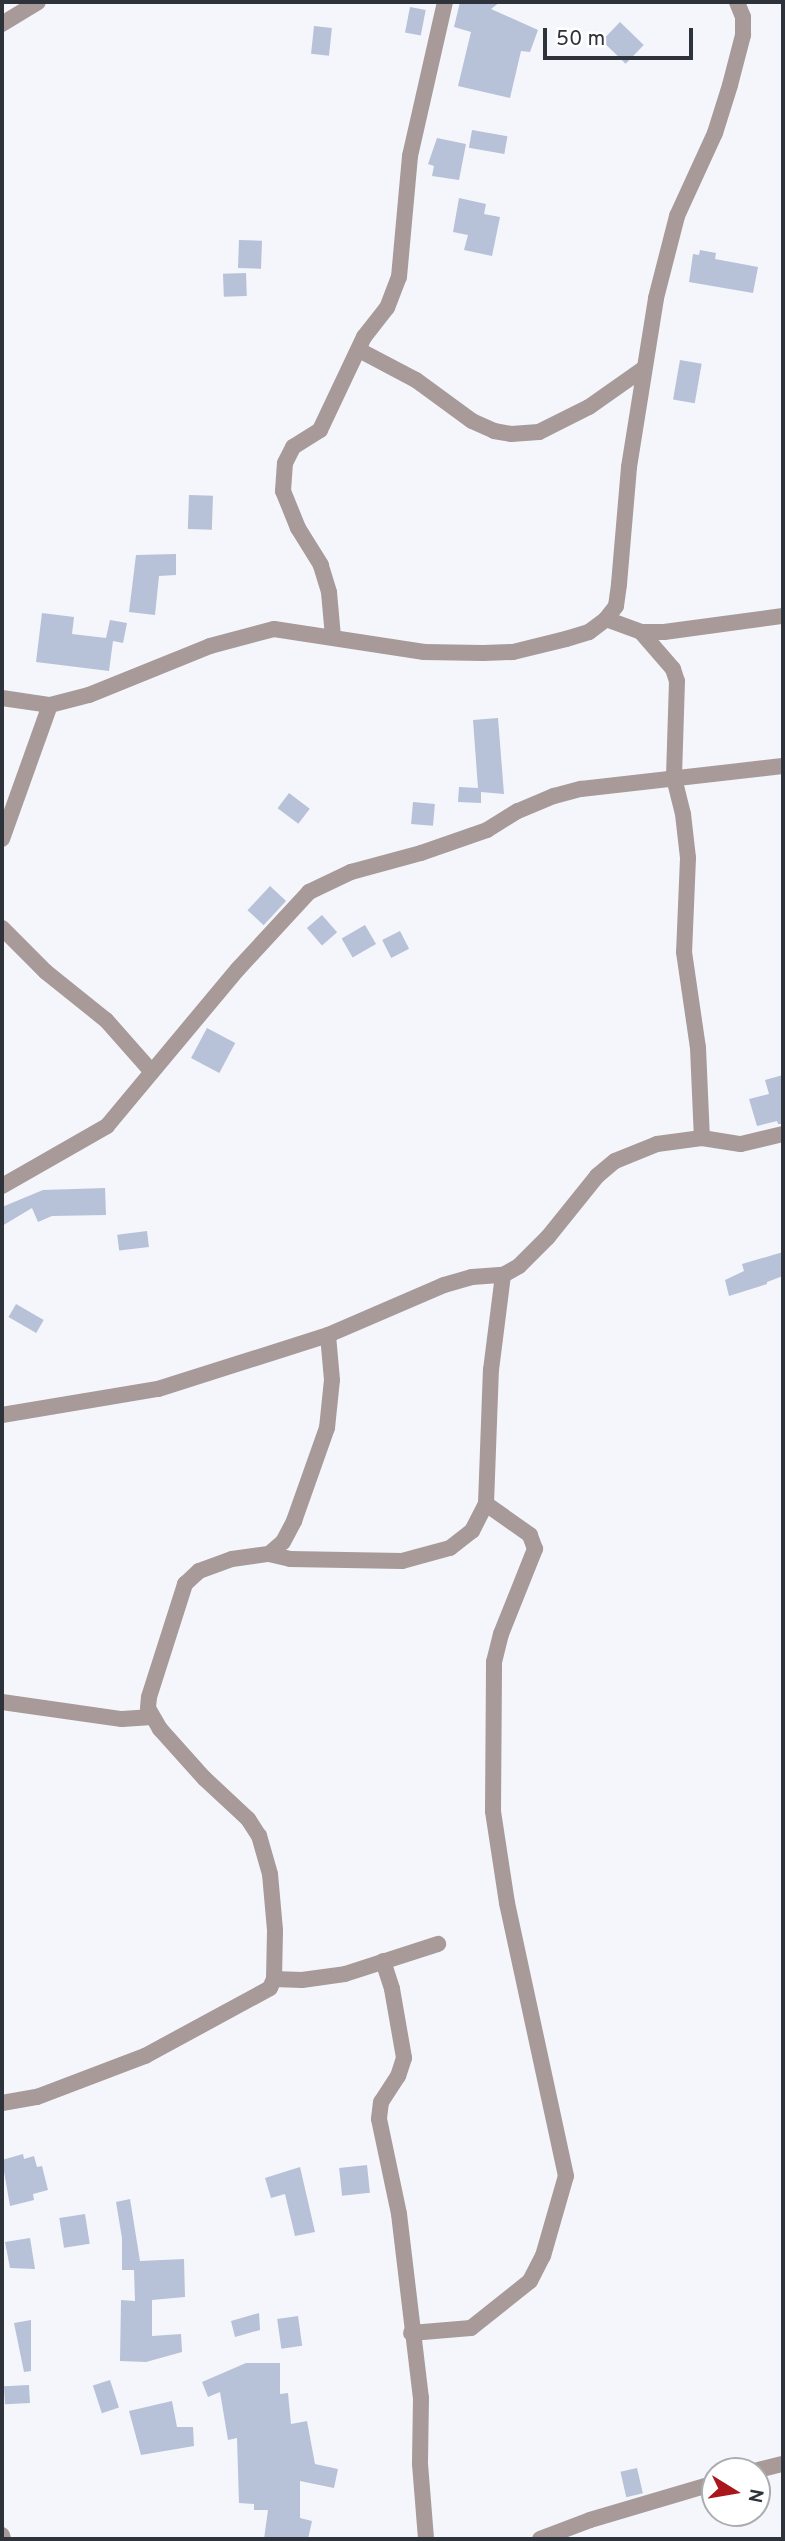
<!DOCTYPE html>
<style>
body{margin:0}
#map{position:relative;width:785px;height:2541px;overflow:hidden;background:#f4f6fb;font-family:Overpass,sans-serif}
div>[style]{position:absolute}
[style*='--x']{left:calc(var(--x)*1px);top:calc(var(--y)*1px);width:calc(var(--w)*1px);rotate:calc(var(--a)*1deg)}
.building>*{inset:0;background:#b7c1d8;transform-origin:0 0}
.minor>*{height:16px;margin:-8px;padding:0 8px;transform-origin:8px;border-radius:8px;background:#a79a99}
span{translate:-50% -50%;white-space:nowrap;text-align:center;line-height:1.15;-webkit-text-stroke:5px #fff;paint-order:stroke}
.frame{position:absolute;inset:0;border:4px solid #2e323b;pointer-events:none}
.north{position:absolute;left:701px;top:2457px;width:70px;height:70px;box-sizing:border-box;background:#fff;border:2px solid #abadb1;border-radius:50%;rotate:101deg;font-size:19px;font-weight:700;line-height:28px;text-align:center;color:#2e323b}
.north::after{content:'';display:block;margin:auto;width:24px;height:32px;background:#aa161c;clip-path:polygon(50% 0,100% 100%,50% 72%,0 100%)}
.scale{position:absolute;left:543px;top:28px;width:150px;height:32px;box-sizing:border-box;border:4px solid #2e323b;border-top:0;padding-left:9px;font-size:21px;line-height:24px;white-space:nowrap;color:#2e323b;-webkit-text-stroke:5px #fff;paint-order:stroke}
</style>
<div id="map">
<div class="building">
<div style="clip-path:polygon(460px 2px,500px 2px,491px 9px,538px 30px,530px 52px,521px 51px,510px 98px,458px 86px,471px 32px,454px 27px)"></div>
<div style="left:410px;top:7px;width:16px;height:26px;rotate:11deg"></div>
<div style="left:620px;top:22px;width:33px;height:26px;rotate:44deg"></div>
<div style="left:314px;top:26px;width:18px;height:28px;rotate:6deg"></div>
<div style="left:472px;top:130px;width:36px;height:18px;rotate:10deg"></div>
<div style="clip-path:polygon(437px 138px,466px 144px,459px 180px,432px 176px,434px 166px,428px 164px)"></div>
<div style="clip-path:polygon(459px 198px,486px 204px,484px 214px,500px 217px,492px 256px,464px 250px,468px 235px,453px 232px)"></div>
<div style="left:239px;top:240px;width:23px;height:28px;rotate:2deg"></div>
<div style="clip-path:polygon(700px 250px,716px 253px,715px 259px,758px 267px,753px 293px,689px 282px,693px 254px,699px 255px)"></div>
<div style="left:246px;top:273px;width:23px;height:23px;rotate:88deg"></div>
<div style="left:680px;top:360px;width:22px;height:40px;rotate:10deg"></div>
<div style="left:189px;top:495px;width:24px;height:34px;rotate:2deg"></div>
<div style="clip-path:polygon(176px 554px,176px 575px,159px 576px,155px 615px,129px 612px,136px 555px)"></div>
<div style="clip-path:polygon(42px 613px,74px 617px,72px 634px,106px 638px,110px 620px,127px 623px,123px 643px,113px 641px,109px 671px,36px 662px)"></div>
<div style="clip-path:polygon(498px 718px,504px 794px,481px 792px,481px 803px,458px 802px,459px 787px,478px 788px,473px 720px)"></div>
<div style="left:289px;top:793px;width:26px;height:19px;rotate:37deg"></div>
<div style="left:413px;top:802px;width:22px;height:22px;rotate:5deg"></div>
<div style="left:270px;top:886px;width:22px;height:33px;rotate:43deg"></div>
<div style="left:322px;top:915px;width:23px;height:20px;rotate:49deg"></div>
<div style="left:365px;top:925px;width:22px;height:27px;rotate:60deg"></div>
<div style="left:400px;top:931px;width:20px;height:20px;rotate:63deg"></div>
<div style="left:207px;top:1028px;width:32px;height:34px;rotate:28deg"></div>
<div style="clip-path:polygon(783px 1075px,783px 1124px,778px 1124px,777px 1121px,757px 1126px,749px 1099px,769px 1094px,765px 1080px)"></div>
<div style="clip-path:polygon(105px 1188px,106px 1215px,52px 1216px,38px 1222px,32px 1208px,2px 1226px,2px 1207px,43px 1190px)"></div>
<div style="left:147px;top:1231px;width:16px;height:30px;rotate:83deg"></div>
<div style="clip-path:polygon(783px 1252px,783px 1276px,767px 1282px,767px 1284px,729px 1296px,725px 1280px,744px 1271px,742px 1264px)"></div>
<div style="left:16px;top:1304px;width:32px;height:15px;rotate:30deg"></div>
<div style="clip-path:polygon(23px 2154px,24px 2159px,34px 2156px,37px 2167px,42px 2166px,48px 2190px,33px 2194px,34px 2200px,10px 2206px,2px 2160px)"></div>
<div style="left:367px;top:2165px;width:28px;height:28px;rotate:84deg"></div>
<div style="clip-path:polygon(300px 2167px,315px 2232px,295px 2236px,285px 2194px,271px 2198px,265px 2178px)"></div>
<div style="clip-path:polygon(130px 2199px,140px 2261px,184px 2259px,185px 2297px,152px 2300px,152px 2336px,181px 2334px,182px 2352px,146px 2362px,120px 2361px,121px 2300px,135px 2301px,134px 2270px,122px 2270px,122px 2238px,116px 2202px)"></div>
<div style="left:85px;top:2214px;width:30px;height:26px;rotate:81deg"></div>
<div style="clip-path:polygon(30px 2238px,35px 2269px,10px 2268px,5px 2242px)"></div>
<div style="clip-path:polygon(259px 2313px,260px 2330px,235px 2337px,231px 2321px)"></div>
<div style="left:298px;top:2316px;width:30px;height:21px;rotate:82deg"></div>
<div style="clip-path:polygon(31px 2320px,31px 2371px,24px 2372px,14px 2323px)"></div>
<div style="clip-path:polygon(246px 2363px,280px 2363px,280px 2394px,288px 2393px,291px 2424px,307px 2421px,315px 2464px,338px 2469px,334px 2488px,300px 2481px,300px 2518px,312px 2521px,308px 2539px,264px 2539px,268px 2510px,254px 2510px,254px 2504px,239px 2503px,237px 2438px,228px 2440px,220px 2392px,208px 2397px,202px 2382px)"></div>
<div style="left:110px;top:2380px;width:29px;height:18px;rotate:72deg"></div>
<div style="left:29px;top:2385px;width:18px;height:25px;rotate:87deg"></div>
<div style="clip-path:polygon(172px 2401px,177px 2427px,193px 2427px,194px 2446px,141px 2455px,129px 2411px)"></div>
<div style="left:637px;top:2468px;width:26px;height:17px;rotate:77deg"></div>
</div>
<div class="minor">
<div style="--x:2;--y:24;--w:42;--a:-31.4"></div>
<div style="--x:359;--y:350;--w:64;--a:27.8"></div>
<div style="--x:416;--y:380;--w:69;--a:36.2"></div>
<div style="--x:472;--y:421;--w:24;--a:24"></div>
<div style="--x:494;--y:431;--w:17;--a:10"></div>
<div style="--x:511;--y:434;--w:28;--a:-4"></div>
<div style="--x:539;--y:432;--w:56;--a:-26.6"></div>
<div style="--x:589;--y:407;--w:66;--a:-35.1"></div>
<div style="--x:606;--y:619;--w:37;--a:20"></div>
<div style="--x:641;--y:632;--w:23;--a:0"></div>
<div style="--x:664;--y:632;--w:120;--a:-7.7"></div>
<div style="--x:641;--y:632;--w:49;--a:49.1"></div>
<div style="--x:673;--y:669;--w:13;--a:72"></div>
<div style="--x:677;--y:681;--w:97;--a:91.8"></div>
<div style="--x:674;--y:778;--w:37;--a:76"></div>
<div style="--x:683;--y:814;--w:44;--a:83.5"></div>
<div style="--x:688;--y:858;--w:94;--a:92.4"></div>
<div style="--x:684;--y:952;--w:97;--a:81.7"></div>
<div style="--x:698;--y:1048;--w:90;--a:87.5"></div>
<div style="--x:333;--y:637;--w:45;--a:-95.1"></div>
<div style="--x:329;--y:592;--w:28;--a:-107"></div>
<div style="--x:321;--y:565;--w:44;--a:-121.9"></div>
<div style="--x:298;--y:528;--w:40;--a:-112"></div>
<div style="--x:283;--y:491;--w:28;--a:-86"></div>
<div style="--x:285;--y:463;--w:18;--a:-63"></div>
<div style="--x:293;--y:447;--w:32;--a:-32"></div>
<div style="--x:320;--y:430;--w:103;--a:-64.7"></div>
<div style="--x:364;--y:337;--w:37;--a:-52"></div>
<div style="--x:387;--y:308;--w:33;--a:-69"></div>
<div style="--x:399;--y:277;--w:121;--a:-84.8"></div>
<div style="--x:410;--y:156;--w:158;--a:-77.2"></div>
<div style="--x:2;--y:698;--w:49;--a:8.3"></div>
<div style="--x:50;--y:705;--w:40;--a:-14.4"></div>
<div style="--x:89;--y:695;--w:131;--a:-22"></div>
<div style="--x:210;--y:646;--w:66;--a:-14.9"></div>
<div style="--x:274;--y:629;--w:152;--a:8.7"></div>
<div style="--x:424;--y:652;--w:59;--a:1"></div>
<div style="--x:483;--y:653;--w:30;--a:-2"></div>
<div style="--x:513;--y:652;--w:55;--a:-13.8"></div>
<div style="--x:566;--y:639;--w:24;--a:-17"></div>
<div style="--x:589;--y:632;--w:21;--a:-37"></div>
<div style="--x:606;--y:619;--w:16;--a:-52"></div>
<div style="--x:616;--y:606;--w:22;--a:-82"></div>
<div style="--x:619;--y:584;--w:117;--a:-85.1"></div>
<div style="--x:629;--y:467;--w:171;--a:-80.9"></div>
<div style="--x:656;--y:298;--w:85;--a:-75.6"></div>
<div style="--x:677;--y:216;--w:91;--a:-65.4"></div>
<div style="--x:715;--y:133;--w:50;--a:-72.6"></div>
<div style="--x:730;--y:85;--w:52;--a:-75.4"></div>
<div style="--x:743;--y:35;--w:18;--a:-90"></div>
<div style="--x:743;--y:17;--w:16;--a:-112"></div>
<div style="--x:2;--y:839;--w:142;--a:-70.3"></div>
<div style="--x:2;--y:928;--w:62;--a:45"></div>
<div style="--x:46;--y:972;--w:77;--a:38.7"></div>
<div style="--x:106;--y:1020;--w:69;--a:48.5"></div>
<div style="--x:2;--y:1186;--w:121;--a:-29.7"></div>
<div style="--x:107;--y:1126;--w:204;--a:-50.2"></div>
<div style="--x:238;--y:969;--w:105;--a:-47.3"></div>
<div style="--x:309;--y:892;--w:47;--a:-25.5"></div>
<div style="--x:351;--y:872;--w:73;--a:-15.2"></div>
<div style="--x:421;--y:853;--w:70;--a:-19.2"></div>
<div style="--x:487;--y:830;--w:36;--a:-32"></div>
<div style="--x:518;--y:811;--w:39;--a:-23"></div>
<div style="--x:554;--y:796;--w:28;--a:-15"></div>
<div style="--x:581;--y:789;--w:203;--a:-6.5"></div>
<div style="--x:2;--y:1415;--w:158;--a:-9.5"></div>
<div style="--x:158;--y:1389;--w:178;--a:-17.6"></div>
<div style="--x:328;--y:1335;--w:126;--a:-23.3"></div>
<div style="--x:444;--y:1285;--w:29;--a:-16"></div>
<div style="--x:472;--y:1277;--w:31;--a:-4"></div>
<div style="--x:503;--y:1275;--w:18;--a:-29"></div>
<div style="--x:519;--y:1266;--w:41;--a:-45"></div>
<div style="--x:548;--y:1237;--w:78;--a:-51.2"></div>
<div style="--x:597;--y:1176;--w:23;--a:-40"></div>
<div style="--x:615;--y:1161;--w:45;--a:-22"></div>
<div style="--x:657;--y:1144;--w:45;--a:-7.6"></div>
<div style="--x:702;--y:1138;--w:39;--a:9"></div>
<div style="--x:741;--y:1144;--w:43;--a:-13.4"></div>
<div style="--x:269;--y:1554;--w:22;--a:13"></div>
<div style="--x:290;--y:1559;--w:112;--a:1"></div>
<div style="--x:402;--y:1561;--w:50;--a:-15.2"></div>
<div style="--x:450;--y:1548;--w:28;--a:-38"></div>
<div style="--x:472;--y:1531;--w:30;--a:-63"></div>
<div style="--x:486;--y:1504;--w:134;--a:-87.9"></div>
<div style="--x:491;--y:1370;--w:96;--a:-82.8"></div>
<div style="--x:2;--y:1702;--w:121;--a:8.1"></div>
<div style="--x:122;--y:1719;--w:30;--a:-4"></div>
<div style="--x:383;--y:1961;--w:29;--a:72"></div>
<div style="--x:392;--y:1989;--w:70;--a:80.1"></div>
<div style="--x:404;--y:2058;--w:19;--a:108"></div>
<div style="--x:398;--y:2076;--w:31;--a:123"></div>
<div style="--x:381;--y:2102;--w:17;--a:97"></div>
<div style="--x:379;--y:2119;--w:97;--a:78.1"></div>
<div style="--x:399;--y:2214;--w:185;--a:83.2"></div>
<div style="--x:421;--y:2398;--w:66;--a:90.9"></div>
<div style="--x:420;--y:2464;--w:75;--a:85.4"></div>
<div style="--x:274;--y:1979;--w:28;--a:2"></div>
<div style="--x:302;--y:1980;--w:43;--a:-7.9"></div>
<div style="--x:345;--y:1974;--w:98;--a:-17.9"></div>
<div style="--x:2;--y:2103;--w:36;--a:-10"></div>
<div style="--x:37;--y:2097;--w:116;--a:-20.8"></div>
<div style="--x:145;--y:2056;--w:142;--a:-28.5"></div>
<div style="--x:270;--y:1988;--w:10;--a:-66"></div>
<div style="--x:274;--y:1979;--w:49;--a:-88.8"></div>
<div style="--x:275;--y:1930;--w:56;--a:-95.1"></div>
<div style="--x:270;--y:1874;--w:40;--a:-106"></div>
<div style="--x:259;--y:1836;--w:20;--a:-123"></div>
<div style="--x:248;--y:1819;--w:60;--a:-137"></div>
<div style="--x:204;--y:1778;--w:66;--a:-131.9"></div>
<div style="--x:160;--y:1729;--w:24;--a:-120"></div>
<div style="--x:148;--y:1708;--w:11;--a:-85"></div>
<div style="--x:149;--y:1697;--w:119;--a:-72.3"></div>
<div style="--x:185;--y:1584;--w:19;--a:-43"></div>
<div style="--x:199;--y:1571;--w:35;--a:-20"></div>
<div style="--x:232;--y:1559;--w:37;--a:-8"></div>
<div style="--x:269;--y:1554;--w:18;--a:-41"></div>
<div style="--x:283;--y:1542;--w:24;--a:-62"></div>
<div style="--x:294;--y:1521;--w:99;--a:-70.5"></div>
<div style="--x:327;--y:1428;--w:48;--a:-84.1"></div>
<div style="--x:332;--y:1380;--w:45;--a:-95.1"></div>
<div style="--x:411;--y:2333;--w:60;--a:-4.8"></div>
<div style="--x:471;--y:2328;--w:75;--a:-38.5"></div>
<div style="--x:530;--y:2281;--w:28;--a:-63"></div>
<div style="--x:543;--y:2256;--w:83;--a:-74"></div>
<div style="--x:566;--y:2176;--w:279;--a:-102.2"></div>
<div style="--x:507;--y:1903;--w:93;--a:-98.7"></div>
<div style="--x:493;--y:1811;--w:149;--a:-89.6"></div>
<div style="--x:494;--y:1662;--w:29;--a:-76"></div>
<div style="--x:501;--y:1634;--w:92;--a:-68.2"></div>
<div style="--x:535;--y:1549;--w:15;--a:-110"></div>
<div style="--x:530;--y:1535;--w:54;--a:-144.8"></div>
<div style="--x:754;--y:2471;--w:30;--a:-14"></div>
<div style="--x:2;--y:2535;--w:4;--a:76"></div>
<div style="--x:540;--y:2539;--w:53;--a:-20.8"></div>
<div style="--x:590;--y:2520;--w:130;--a:-16.5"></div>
</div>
<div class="frame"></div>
<div class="north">N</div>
<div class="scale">50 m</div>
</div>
